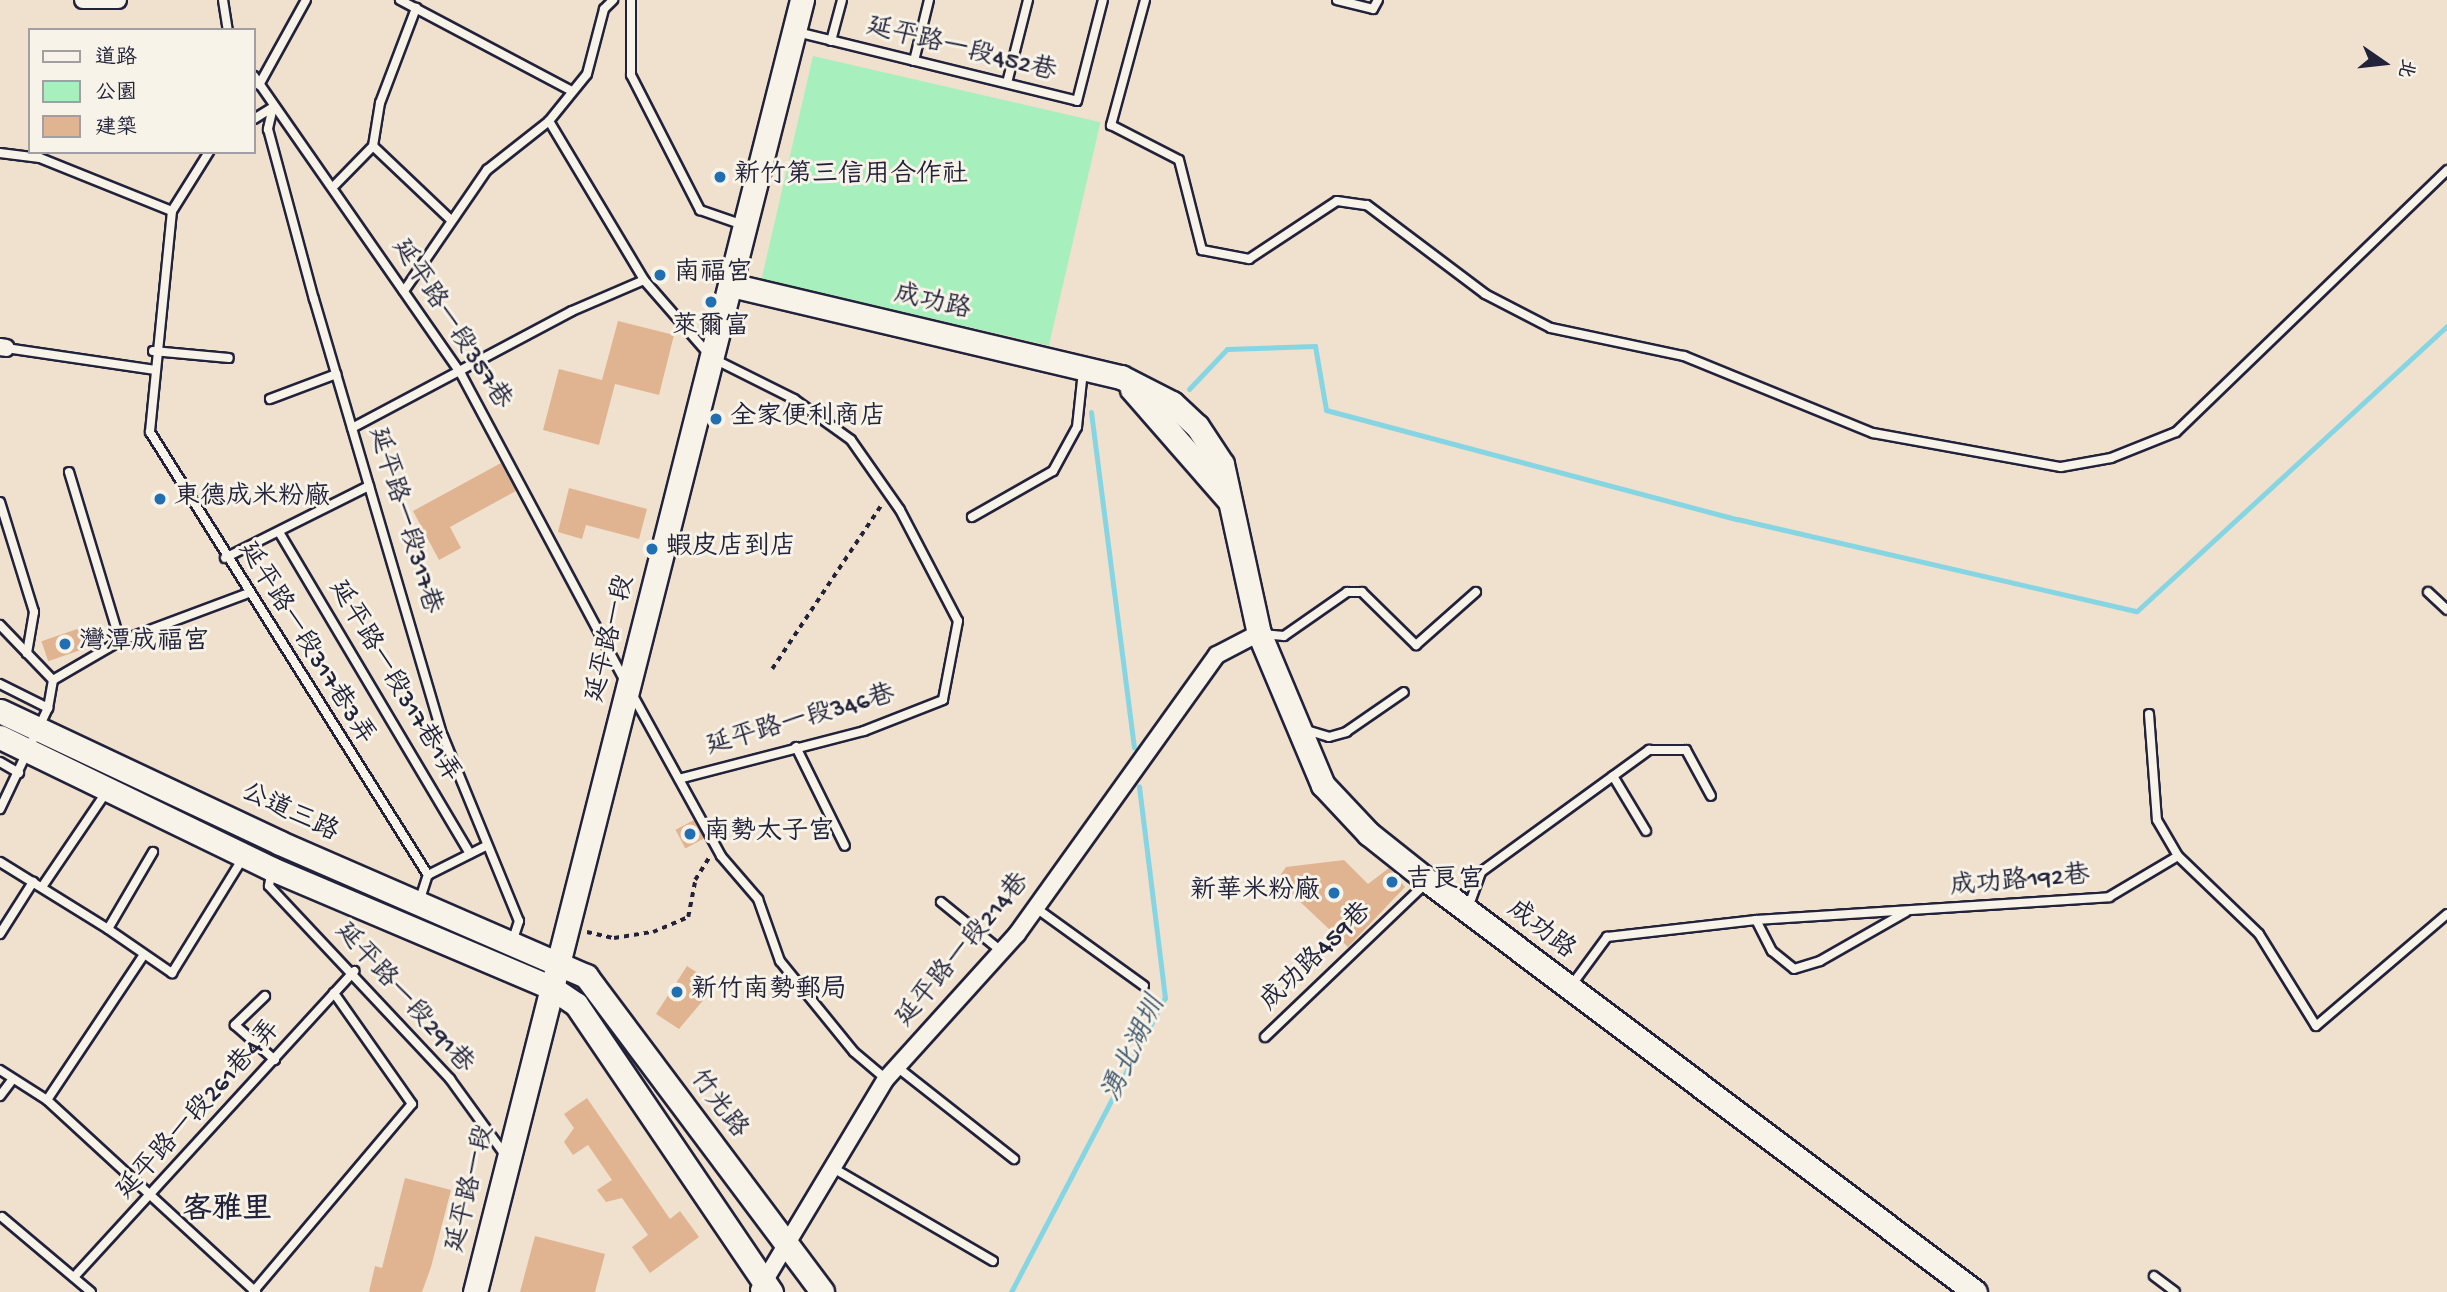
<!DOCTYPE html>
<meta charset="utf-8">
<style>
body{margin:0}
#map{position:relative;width:2447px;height:1292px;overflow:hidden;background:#f0e0ce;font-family:"Gochi Hand","LXGW WenKai TC",sans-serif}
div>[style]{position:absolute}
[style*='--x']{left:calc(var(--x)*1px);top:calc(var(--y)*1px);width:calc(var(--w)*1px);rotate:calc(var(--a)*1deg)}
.green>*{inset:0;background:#a7efbc;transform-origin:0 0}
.stream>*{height:5px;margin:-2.5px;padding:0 2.5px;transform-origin:2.5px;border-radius:2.5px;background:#86d5e3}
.building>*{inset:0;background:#e1b491;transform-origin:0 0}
.path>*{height:3.5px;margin-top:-1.75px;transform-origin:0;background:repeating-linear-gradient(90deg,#22223b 0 5px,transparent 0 10px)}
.roads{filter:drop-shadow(2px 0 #22223b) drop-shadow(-2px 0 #22223b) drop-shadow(0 2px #22223b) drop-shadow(0 -2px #22223b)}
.lane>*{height:8px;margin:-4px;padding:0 4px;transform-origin:4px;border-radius:4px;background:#f7f3e8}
.street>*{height:16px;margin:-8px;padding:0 8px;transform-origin:8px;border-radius:8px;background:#f7f3e8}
.secondary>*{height:23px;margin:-11.5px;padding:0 11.5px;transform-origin:11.5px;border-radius:11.5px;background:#f7f3e8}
.dots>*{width:19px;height:19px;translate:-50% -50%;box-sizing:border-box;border:4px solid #f7f3e8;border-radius:50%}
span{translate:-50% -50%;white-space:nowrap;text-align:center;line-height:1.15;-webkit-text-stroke:6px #f7f3e8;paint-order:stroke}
.street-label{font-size:26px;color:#22223b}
.poi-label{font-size:26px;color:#22223b}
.left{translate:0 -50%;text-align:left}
.right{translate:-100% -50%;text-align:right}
.water-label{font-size:28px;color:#40586d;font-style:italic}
.quarter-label{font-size:30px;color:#22223b;font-weight:700}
.legend{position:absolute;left:28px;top:28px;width:228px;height:126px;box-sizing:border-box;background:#f7f3e8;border:2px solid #a29fa3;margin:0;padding:9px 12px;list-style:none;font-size:21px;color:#22223b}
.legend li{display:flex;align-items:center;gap:14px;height:35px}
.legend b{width:35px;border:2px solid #a29fa3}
.north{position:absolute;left:2349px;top:28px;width:70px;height:70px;-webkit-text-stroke:5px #f7f3e8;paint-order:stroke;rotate:104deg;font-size:19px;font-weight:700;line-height:28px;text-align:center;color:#22223b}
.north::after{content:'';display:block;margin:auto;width:24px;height:32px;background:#22223b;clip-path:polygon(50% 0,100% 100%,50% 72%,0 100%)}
</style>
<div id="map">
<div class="green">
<div style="left:813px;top:56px;width:295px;height:229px;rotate:13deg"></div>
</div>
<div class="stream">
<div style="--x:1189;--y:389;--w:55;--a:-46.5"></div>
<div style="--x:1227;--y:349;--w:88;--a:-2"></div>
<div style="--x:1315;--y:346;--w:65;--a:80.2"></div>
<div style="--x:1326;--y:410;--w:425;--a:14.9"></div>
<div style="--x:1737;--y:519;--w:410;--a:13"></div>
<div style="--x:2137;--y:611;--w:421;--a:-42.6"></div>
<div style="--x:1091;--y:412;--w:338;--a:82.7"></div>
<div style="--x:1011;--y:1292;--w:332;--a:-62.4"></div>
<div style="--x:1165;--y:998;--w:213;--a:-97"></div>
</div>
<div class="building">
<div style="clip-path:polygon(618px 321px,674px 335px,659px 395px,615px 384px,599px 445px,543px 430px,559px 369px,602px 380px)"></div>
<div style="clip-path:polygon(501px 463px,516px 491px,450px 527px,461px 548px,439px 560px,413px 511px)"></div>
<div style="clip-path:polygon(569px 488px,647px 509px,639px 539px,586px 525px,582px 539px,558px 532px)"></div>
<div style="left:83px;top:627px;width:21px;height:44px;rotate:71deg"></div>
<div style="left:694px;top:820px;width:21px;height:21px;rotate:62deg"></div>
<div style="clip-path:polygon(1344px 860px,1368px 884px,1389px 868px,1405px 887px,1348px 947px,1277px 880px,1286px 867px)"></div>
<div style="clip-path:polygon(687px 966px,716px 985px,679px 1029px,656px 1014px)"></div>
<div style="clip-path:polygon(587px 1098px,670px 1219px,680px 1211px,699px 1237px,650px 1273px,632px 1247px,648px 1235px,622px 1198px,606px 1202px,597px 1190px,612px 1180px,588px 1145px,573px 1155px,564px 1142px,574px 1128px,564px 1114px)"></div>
<div style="clip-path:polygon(405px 1178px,451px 1190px,431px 1267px,422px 1292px,369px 1292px,375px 1266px,382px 1268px)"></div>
<div style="clip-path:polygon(535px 1236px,605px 1254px,595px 1292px,520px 1292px)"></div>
</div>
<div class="path">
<div style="--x:772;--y:669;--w:198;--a:-56.3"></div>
<div style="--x:587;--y:932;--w:28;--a:13"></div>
<div style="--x:614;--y:938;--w:39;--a:-9"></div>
<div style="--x:653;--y:932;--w:38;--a:-23"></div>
<div style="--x:688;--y:917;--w:38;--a:-79"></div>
<div style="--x:695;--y:880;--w:26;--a:-58"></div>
</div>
<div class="roads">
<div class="lane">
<div style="--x:223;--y:0;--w:30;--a:81"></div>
<div style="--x:400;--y:0;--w:195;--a:27.9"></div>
<div style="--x:631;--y:0;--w:75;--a:90"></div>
<div style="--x:631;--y:75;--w:152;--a:62.9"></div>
<div style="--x:700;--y:210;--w:46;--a:19.2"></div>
<div style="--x:1145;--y:0;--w:130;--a:105.2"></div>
<div style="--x:1111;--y:125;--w:76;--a:27.2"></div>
<div style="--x:1179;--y:160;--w:93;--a:75.7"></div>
<div style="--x:1202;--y:250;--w:48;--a:10.8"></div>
<div style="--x:1249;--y:259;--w:105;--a:-33.4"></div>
<div style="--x:1337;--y:201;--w:30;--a:8"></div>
<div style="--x:1367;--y:205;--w:148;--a:37"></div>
<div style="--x:1485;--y:294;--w:74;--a:27.3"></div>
<div style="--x:1551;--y:328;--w:136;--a:11.9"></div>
<div style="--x:1684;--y:356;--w:204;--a:22.2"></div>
<div style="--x:1873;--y:433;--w:191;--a:10.3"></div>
<div style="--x:2061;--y:467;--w:51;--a:-10.2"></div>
<div style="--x:2111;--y:458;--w:70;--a:-21.8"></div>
<div style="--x:2176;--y:432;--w:377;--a:-44"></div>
<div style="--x:1337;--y:0;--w:37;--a:14"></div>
<div style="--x:1373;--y:9;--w:10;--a:-61"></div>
<div style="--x:797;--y:32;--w:288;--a:13.8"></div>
<div style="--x:1077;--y:101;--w:104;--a:-75.6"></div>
<div style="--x:831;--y:41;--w:42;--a:-75"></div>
<div style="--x:914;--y:61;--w:63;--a:-76.2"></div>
<div style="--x:254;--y:76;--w:363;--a:55.2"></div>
<div style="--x:461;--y:374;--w:348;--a:61.9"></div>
<div style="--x:1007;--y:83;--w:86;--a:-75.8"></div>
<div style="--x:259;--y:85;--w:97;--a:-61.1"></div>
<div style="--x:273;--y:107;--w:23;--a:103"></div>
<div style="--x:268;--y:129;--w:176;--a:74.9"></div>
<div style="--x:314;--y:299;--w:456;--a:73.6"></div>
<div style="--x:443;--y:736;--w:200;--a:67.7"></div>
<div style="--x:519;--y:921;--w:19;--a:108"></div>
<div style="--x:254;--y:119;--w:22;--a:-32"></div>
<div style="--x:549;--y:121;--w:185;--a:59.1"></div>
<div style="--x:644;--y:280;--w:103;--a:48.9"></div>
<div style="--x:712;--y:358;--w:92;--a:26.6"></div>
<div style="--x:794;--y:399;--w:70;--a:35.7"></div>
<div style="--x:851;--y:440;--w:85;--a:55"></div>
<div style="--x:900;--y:510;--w:125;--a:62.4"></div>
<div style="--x:958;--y:621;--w:80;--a:100.8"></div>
<div style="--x:943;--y:700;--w:85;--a:158.6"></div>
<div style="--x:864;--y:731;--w:191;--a:165.5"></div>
<div style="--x:373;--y:146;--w:44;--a:-80.8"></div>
<div style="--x:380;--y:103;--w:102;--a:-69.2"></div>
<div style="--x:0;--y:153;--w:40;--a:7.1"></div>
<div style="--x:40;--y:158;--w:142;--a:21.9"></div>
<div style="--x:172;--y:211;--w:70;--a:-57.9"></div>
<div style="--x:335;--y:185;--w:54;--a:-45.7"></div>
<div style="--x:373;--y:146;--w:108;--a:43.5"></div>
<div style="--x:172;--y:211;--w:222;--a:95.7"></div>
<div style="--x:150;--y:432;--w:523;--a:57.89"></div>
<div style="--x:428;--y:875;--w:63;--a:-26.6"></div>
<div style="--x:404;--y:291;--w:147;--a:-55.6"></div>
<div style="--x:487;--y:170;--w:79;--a:-38.3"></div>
<div style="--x:549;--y:121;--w:60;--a:-51"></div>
<div style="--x:587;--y:74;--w:67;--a:-75.3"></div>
<div style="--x:604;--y:9;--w:13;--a:-45"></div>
<div style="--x:6;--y:348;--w:151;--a:8.4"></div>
<div style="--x:153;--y:351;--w:76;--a:5.3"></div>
<div style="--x:270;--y:399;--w:71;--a:-20.7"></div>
<div style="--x:352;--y:428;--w:249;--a:-28"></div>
<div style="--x:572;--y:311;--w:78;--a:-23.3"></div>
<div style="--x:69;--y:472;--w:177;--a:73.2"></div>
<div style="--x:0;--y:502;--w:115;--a:72.8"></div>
<div style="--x:34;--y:612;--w:42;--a:99.7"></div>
<div style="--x:972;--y:517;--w:93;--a:-29.6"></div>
<div style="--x:1053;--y:471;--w:50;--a:-61.4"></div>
<div style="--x:1077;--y:427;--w:56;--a:-83.9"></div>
<div style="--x:279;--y:532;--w:374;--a:59.3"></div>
<div style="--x:225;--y:558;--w:161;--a:-26.6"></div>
<div style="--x:2428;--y:592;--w:26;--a:43"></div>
<div style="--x:0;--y:625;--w:76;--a:46.1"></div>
<div style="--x:53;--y:680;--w:28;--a:100"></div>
<div style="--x:48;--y:708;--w:112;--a:115.4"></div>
<div style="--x:1262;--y:634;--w:22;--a:5"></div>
<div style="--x:1284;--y:636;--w:77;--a:-34.9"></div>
<div style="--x:1347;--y:592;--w:15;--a:0"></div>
<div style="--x:1362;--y:592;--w:76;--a:44.5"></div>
<div style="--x:1416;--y:645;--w:80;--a:-41.5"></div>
<div style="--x:53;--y:680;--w:78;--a:-30.2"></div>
<div style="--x:120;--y:641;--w:134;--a:-20.5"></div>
<div style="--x:0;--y:684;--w:54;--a:26.6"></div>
<div style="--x:631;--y:692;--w:187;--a:61.2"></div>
<div style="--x:721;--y:856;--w:57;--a:49.3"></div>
<div style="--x:758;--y:899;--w:66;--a:70.5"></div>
<div style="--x:780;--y:961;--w:117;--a:50.9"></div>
<div style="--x:854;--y:1052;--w:42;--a:40.2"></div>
<div style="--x:2149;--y:714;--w:106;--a:85.7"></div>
<div style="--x:2157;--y:820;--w:42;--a:59.7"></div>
<div style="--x:1303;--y:729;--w:27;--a:17"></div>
<div style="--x:1329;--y:737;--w:18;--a:-16"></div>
<div style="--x:1346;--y:732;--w:70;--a:-34.6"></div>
<div style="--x:796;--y:747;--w:110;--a:63.7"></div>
<div style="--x:0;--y:762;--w:22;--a:30"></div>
<div style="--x:1613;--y:776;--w:64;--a:59"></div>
<div style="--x:153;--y:852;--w:89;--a:120.3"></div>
<div style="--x:108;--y:929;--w:78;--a:34.5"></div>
<div style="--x:172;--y:973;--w:135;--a:-58.3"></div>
<div style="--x:0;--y:862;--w:127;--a:31.8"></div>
<div style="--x:272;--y:870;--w:16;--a:101"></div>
<div style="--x:269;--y:886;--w:265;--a:46.8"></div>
<div style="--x:450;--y:1079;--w:94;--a:54.1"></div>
<div style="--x:42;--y:887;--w:116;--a:-55.9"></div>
<div style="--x:419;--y:902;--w:28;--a:-72"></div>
<div style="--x:941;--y:902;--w:77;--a:39.2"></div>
<div style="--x:1036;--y:908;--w:133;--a:35.8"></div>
<div style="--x:1468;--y:908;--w:38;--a:-70"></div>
<div style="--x:1481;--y:872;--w:208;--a:-36"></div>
<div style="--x:1649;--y:750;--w:37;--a:0"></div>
<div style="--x:1686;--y:750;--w:52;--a:61.5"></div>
<div style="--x:1756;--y:920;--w:354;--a:-3.7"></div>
<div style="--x:2109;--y:897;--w:80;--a:-30.7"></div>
<div style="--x:2178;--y:856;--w:112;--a:43.9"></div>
<div style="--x:2259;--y:934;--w:108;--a:58.2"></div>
<div style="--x:2316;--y:1026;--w:172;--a:-40.5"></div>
<div style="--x:0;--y:934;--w:62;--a:-57.6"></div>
<div style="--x:1571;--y:986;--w:61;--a:-53.7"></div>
<div style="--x:1607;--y:937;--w:150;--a:-6.5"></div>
<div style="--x:1756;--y:920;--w:35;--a:63"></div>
<div style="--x:1772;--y:951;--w:28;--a:39"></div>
<div style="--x:1794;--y:969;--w:27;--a:-17"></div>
<div style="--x:1820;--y:961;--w:99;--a:-29.7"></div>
<div style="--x:265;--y:996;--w:42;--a:136"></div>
<div style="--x:235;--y:1025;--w:53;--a:41.2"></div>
<div style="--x:1265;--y:1037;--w:223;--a:-43.7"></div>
<div style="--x:897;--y:1067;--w:149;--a:38.2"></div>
<div style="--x:0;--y:1070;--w:56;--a:32.6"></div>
<div style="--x:47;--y:1100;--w:284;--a:42.6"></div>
<div style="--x:0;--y:1096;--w:21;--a:-53"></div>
<div style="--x:47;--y:1100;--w:173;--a:-56.3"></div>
<div style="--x:833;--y:1168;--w:185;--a:30.2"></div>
<div style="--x:2;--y:1217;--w:116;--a:40.1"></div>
<div style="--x:2154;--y:1276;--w:26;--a:37"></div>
<div style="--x:74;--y:1277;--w:415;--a:-47.5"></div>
<div style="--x:253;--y:1292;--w:246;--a:-49.8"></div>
<div style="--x:412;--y:1104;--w:136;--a:-125.1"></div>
</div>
<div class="street">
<div style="--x:83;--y:0;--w:35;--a:0"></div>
<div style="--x:0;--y:347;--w:6;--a:9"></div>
<div style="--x:759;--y:1290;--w:246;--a:-59"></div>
<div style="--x:886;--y:1079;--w:195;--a:-47.9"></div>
<div style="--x:1017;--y:934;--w:343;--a:-54.4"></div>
<div style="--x:1217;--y:655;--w:47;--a:-27.6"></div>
</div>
<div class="secondary">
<div style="--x:731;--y:285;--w:401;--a:13.3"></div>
<div style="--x:1121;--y:377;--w:57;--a:27"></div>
<div style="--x:1172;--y:403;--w:34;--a:43"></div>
<div style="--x:1197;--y:426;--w:45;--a:56.7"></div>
<div style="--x:1222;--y:464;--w:173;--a:77.7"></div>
<div style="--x:1259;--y:633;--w:165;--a:67.2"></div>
<div style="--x:1323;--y:785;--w:67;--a:46.8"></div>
<div style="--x:1369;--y:834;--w:75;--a:38.5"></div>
<div style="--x:1428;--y:881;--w:684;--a:36.92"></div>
<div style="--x:1132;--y:389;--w:145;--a:48.9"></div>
<div style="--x:0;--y:711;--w:310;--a:25.2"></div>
<div style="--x:280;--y:843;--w:334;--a:23.5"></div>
<div style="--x:586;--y:976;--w:394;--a:53.2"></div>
<div style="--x:0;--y:737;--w:302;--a:25.9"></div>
<div style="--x:272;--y:869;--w:304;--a:23"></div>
<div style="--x:552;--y:988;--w:29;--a:34"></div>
<div style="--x:576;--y:1004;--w:348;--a:55.9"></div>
<div style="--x:475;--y:1292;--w:1333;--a:-75.8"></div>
</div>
</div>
<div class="dots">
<div style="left:720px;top:177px;background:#1f6fb2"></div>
<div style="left:660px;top:275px;background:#1f6fb2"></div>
<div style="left:711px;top:302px;background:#1f6fb2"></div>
<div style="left:716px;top:419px;background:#1f6fb2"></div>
<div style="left:160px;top:499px;background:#1f6fb2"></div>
<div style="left:652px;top:549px;background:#1f6fb2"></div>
<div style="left:65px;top:644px;background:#1f6fb2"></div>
<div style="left:690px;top:834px;background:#1f6fb2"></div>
<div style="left:1392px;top:882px;background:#1f6fb2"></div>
<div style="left:1334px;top:893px;background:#1f6fb2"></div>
<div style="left:677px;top:992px;background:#1f6fb2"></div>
</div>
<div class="street-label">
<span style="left:961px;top:51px;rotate:14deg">延平路一段452巷</span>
<span style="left:932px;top:304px;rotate:13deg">成功路</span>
<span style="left:450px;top:325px;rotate:57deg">延平路一段357巷</span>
<span style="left:403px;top:521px;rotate:73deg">延平路一段317巷</span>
<span style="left:612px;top:639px;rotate:-76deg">延平路一段</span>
<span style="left:305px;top:644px;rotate:58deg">延平路一段317巷3弄</span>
<span style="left:393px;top:682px;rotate:59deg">延平路一段317巷1弄</span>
<span style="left:801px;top:722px;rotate:-16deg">延平路一段346巷</span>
<span style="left:289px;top:814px;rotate:25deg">公道三路</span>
<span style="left:2020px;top:883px;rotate:-5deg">成功路192巷</span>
<span style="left:1540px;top:931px;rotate:38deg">成功路</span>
<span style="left:964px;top:951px;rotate:-50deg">延平路一段214巷</span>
<span style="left:1317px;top:958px;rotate:-44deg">成功路459巷</span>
<span style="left:403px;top:999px;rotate:48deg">延平路一段291巷</span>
<span style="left:717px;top:1105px;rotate:53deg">竹光路</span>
<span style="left:200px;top:1111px;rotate:-48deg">延平路一段261巷4弄</span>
<span style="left:472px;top:1189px;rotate:-76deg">延平路一段</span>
</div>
<div class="poi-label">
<span class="left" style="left:734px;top:177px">新竹第三信用合作社</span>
<span class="left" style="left:674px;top:275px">南福宮</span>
<span style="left:711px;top:329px">萊爾富</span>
<span class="left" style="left:730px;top:419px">全家便利商店</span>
<span class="left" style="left:174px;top:499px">東德成米粉廠</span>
<span class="left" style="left:666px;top:549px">蝦皮店到店</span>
<span class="left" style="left:79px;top:644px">灣潭成福宮</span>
<span class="left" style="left:704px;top:834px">南勢太子宮</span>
<span class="left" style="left:1406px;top:882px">吉良宮</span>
<span class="right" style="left:1320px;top:893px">新華米粉廠</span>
<span class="left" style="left:691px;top:992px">新竹南勢郵局</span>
</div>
<div class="water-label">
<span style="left:1135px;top:1050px;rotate:-65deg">湧北湖圳</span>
</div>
<div class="quarter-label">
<span style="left:227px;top:1212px">客雅里</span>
</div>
<ul class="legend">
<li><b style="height:9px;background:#f7f3e8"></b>道路</li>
<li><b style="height:19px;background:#a7efbc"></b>公園</li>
<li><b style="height:19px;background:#e1b491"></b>建築</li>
</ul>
<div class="north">北</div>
</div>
